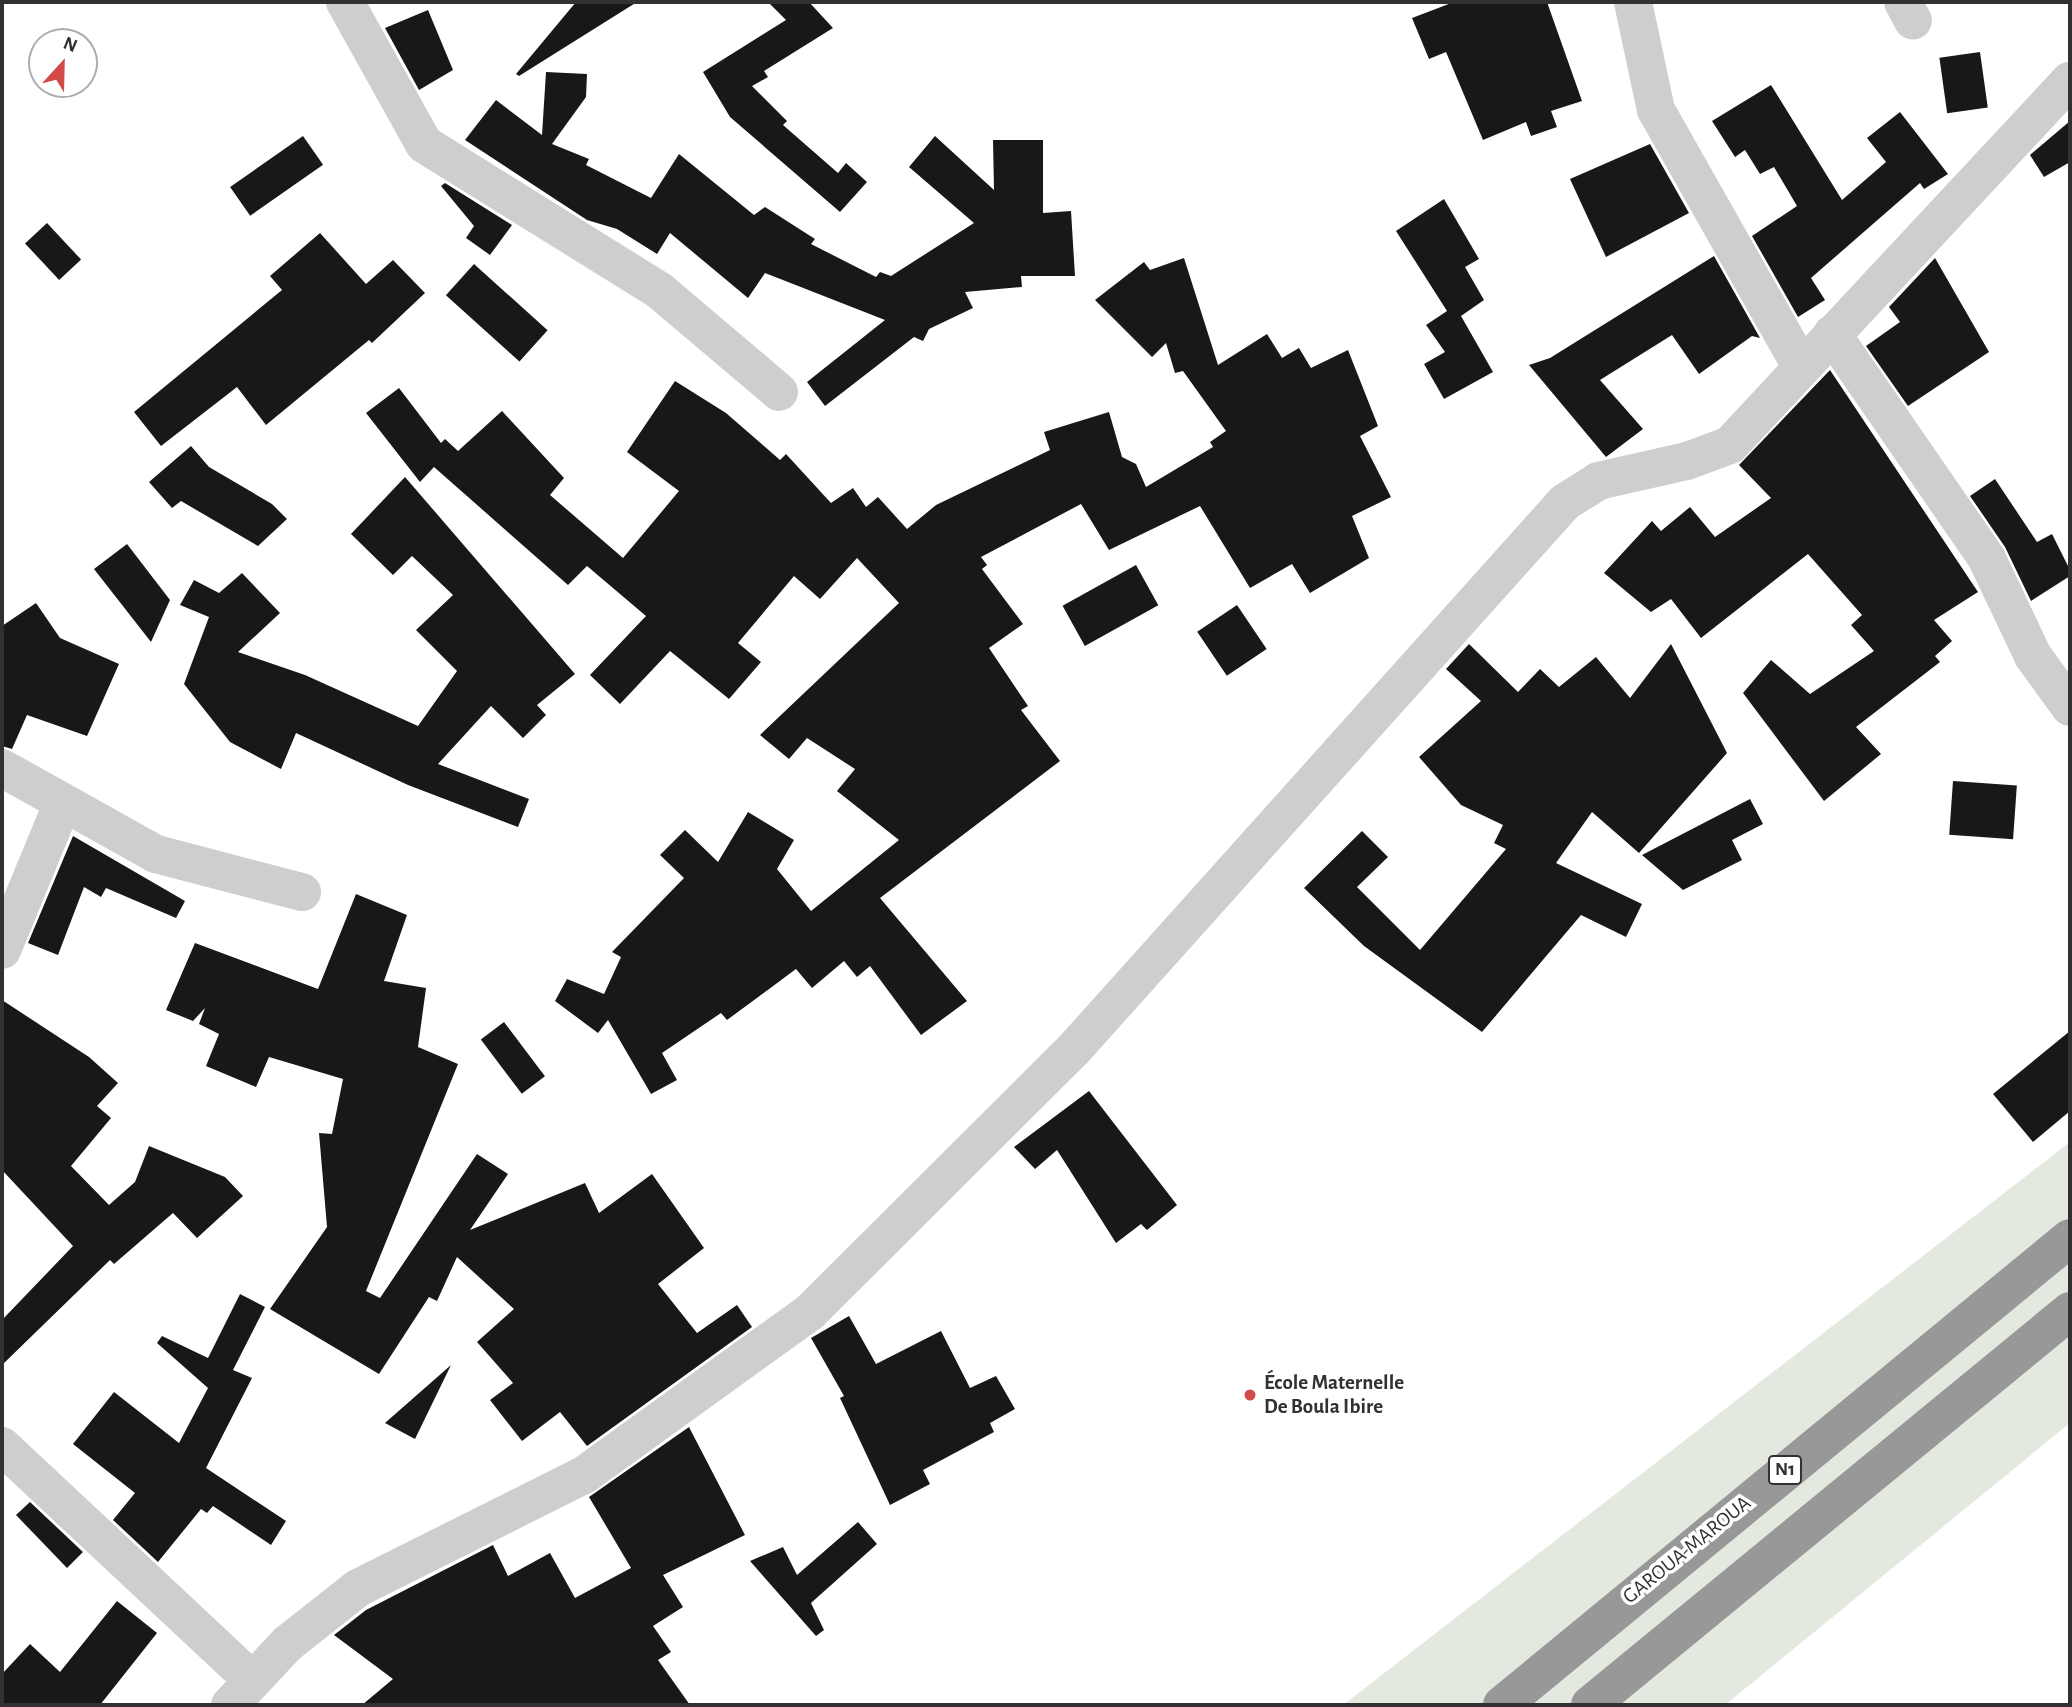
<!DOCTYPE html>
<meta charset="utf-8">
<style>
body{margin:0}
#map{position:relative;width:2072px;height:1707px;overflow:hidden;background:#fff;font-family:"Alegreya Sans",sans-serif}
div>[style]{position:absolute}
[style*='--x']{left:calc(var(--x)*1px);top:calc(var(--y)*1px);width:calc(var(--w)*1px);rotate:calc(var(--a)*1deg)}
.green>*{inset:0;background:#e3e9de}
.building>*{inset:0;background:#181818;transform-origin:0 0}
.minor>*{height:38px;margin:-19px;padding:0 19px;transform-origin:19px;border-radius:19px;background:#cecece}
.highway>*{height:38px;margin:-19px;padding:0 19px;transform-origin:19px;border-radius:19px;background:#989898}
.dots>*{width:19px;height:19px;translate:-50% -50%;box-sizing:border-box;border:4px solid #fff;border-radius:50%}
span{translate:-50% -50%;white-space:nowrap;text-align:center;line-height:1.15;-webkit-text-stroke:7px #fff;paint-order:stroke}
.shield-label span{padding:2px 5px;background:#fff;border:2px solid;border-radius:5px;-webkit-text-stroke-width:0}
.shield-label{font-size:19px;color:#313131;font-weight:700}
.poi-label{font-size:21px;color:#313131;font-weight:700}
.left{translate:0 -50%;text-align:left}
.street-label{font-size:21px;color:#313131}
.frame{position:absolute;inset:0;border:4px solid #313131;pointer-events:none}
.north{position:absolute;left:28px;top:28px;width:70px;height:70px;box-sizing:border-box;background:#fff;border:2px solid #adadad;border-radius:50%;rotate:22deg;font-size:19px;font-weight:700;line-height:28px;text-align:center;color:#313131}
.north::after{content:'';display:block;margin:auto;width:24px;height:32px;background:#d34b48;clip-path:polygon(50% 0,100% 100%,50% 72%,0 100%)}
</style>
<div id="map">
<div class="green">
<div style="clip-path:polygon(2070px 1142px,2070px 1423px,1725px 1705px,1343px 1705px)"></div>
</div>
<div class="building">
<div style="clip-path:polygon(576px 2px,637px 2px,519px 76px,516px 74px)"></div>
<div style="clip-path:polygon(768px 2px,809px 2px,833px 28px,764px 71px,768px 77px,752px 86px,787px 121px,783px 125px,838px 173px,846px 163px,867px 182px,840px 212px,730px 117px,703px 72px,786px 20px)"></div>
<div style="clip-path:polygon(1454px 2px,1547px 2px,1582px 101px,1551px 111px,1557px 127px,1531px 136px,1526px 122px,1483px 140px,1446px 52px,1429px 59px,1412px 18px)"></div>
<div style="clip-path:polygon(428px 10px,453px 70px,419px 90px,385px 28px)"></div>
<div style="left:1980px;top:52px;width:56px;height:41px;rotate:82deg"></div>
<div style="clip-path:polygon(546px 72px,587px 74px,586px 97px,552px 144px,589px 159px,586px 165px,651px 198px,679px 154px,754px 215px,765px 207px,815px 239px,811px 244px,876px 277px,880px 272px,891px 276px,974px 223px,909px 167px,935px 136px,994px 190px,993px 140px,1043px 140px,1043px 213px,1071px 211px,1075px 276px,1021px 276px,1022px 287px,965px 292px,973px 308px,929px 329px,923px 341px,914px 337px,825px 406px,807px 382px,885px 320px,765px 273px,748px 298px,670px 233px,657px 254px,617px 229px,587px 220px,465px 140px,496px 100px,542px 135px)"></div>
<div style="clip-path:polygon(1771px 85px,1842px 200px,1886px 162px,1867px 138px,1900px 112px,1948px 174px,1924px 189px,1920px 183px,1811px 278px,1825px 300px,1798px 317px,1752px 236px,1797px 206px,1774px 167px,1760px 174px,1745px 150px,1735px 157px,1712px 121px)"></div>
<div style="clip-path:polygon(2070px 121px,2070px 162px,2044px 177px,2030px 155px)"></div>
<div style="left:303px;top:136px;width:35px;height:89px;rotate:55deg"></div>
<div style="clip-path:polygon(1650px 144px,1689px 213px,1606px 257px,1570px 179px)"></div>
<div style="clip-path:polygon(445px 183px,512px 225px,490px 255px,466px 238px,474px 226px,441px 186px)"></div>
<div style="clip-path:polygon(1444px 199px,1479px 259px,1465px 267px,1484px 300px,1461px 316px,1493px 372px,1444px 399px,1424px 364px,1445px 352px,1426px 325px,1447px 311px,1396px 231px)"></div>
<div style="left:47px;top:223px;width:50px;height:30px;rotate:47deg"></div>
<div style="clip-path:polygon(320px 233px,366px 284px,393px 260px,425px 293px,372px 343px,369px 340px,266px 425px,237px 387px,161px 446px,134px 412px,282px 290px,270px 276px)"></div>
<div style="clip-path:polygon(1714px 256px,1760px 338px,1752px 336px,1699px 374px,1672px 335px,1600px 380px,1643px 429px,1606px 457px,1529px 365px,1550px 358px)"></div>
<div style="clip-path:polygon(1184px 258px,1218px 365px,1267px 334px,1282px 358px,1299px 348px,1311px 368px,1348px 350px,1378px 426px,1360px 436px,1391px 497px,1352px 516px,1369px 558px,1310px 593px,1292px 564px,1250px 588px,1200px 506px,1109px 550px,1081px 504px,981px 557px,987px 565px,982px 569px,1023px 624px,989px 648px,1028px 706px,1021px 710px,1060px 761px,880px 898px,967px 1001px,921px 1035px,870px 966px,857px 977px,844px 961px,812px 988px,796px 969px,727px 1020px,721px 1013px,662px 1053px,677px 1080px,651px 1094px,608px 1020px,598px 1033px,555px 1001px,567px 979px,604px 994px,621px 957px,612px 952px,684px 878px,660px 855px,685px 830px,718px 862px,748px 812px,794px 840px,777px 869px,811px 911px,899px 840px,837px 791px,855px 769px,807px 738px,789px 759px,760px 735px,899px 603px,857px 558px,820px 599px,794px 576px,738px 643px,761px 662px,729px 699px,670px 651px,620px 704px,590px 675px,646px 616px,587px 566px,568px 585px,434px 467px,420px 482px,366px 413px,399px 388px,441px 443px,445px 439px,458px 451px,502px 411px,564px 478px,550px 495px,623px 558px,679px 491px,627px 452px,675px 381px,726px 413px,780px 460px,786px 454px,831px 503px,853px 488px,866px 507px,878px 497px,907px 529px,936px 505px,1050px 450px,1044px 432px,1109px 412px,1122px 457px,1136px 464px,1146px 487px,1213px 447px,1210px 442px,1226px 431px,1183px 371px,1175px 373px,1166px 343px,1152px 357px,1095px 300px,1144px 262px,1150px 270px)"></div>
<div style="clip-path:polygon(1935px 258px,1989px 352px,1908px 406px,1866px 346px,1900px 322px,1889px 307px)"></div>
<div style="left:474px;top:264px;width:99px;height:42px;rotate:42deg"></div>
<div style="clip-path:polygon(1830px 370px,1978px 592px,1934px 620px,1952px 641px,1935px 656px,1940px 662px,1856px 727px,1881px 754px,1824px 801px,1743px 693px,1771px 660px,1810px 694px,1874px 651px,1851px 625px,1862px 615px,1808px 554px,1701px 638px,1671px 599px,1651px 612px,1604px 573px,1652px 521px,1661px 531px,1690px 507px,1715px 537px,1771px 498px,1739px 465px)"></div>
<div style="clip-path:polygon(191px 446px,209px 467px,272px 504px,287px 519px,258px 546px,181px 501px,172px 508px,149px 482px)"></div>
<div style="clip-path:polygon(405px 477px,575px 674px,537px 705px,546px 715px,523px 738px,491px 706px,438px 764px,529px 799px,518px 827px,408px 785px,296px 733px,281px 769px,230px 742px,184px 684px,209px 617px,180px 605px,194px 580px,219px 593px,242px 573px,280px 613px,238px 652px,305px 675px,418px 726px,457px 671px,416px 630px,453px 595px,412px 556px,393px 575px,351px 534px)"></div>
<div style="clip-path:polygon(1995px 479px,2037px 542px,2052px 534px,2070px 570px,2070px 576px,2031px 601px,2005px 547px,1970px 496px)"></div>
<div style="clip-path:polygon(127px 544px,170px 600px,151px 642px,94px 569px)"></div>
<div style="left:1136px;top:565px;width:46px;height:84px;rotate:61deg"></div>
<div style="clip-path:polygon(36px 603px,60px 638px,119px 664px,87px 736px,27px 715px,12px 749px,2px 746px,2px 626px)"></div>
<div style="left:1237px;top:605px;width:53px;height:48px;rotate:56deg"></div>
<div style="clip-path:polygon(1469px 644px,1518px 692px,1540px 669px,1559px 687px,1596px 657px,1630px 698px,1671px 644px,1727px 753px,1639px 853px,1592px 812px,1556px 863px,1642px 904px,1626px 937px,1581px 915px,1482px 1032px,1364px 946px,1304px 888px,1362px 831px,1388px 857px,1357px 887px,1420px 950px,1506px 849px,1494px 843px,1503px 825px,1461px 805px,1419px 757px,1481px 701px,1446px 669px)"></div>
<div style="left:1953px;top:781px;width:64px;height:54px;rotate:4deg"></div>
<div style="clip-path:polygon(1750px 799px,1763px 824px,1732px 840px,1742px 860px,1683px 890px,1642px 855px)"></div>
<div style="clip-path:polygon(73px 836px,185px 901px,176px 918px,106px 888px,101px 897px,84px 887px,58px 955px,28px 943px)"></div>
<div style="clip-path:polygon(356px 894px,407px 915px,384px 981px,426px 988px,418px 1047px,458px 1064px,366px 1291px,380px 1298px,477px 1154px,508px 1174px,470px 1230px,585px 1183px,599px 1213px,652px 1174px,704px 1248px,658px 1284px,697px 1333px,737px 1305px,752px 1327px,587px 1446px,560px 1412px,522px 1441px,490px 1400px,513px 1383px,477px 1342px,514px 1309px,457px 1257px,437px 1301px,429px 1297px,379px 1374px,270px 1309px,327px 1227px,319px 1133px,332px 1134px,343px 1079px,269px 1057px,256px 1087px,206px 1066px,219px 1034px,199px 1024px,205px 1008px,193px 1021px,166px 1010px,195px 943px,318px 989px)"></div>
<div style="clip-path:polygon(2px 1000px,89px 1057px,118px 1083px,97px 1106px,111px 1118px,71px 1166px,109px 1205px,135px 1182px,149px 1146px,225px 1177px,243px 1196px,197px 1238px,173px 1213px,114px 1264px,110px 1260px,2px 1365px,2px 1320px,73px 1246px,2px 1170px)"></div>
<div style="left:504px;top:1022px;width:68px;height:29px;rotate:53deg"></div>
<div style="clip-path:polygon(2070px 1031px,2070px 1111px,2033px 1142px,1993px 1094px)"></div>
<div style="clip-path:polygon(1089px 1091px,1177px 1205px,1147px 1230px,1141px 1224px,1116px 1243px,1057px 1150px,1035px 1169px,1014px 1147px)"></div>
<div style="clip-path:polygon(240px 1294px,265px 1307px,233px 1370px,252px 1378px,206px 1468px,286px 1521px,271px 1545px,213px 1506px,207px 1513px,201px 1509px,158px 1562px,113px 1520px,135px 1493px,73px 1444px,114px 1392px,179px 1443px,208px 1388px,157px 1343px,162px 1336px,208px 1358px)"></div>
<div style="clip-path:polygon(849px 1316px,876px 1364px,941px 1331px,970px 1388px,996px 1376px,1015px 1409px,990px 1423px,994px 1432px,923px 1470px,930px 1484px,890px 1505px,840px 1398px,844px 1396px,811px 1338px)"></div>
<div style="clip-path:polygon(451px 1365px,415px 1439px,385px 1423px)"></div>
<div style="clip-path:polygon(689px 1427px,745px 1535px,663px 1575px,683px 1607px,653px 1626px,671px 1652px,658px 1660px,690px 1705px,362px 1705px,393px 1679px,334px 1635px,366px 1610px,493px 1545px,508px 1576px,550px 1553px,575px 1598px,631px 1568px,589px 1497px)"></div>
<div style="clip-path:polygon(30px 1502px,83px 1552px,67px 1568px,16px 1515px)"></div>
<div style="clip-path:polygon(858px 1522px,877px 1544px,811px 1603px,824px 1630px,816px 1636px,750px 1561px,783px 1547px,797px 1575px)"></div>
<div style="clip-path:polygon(117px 1601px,157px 1633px,100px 1705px,2px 1705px,2px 1674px,30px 1644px,60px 1672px)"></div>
</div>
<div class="minor">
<div style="--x:345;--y:2;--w:162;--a:60.9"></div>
<div style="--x:424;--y:144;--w:278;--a:31.9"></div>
<div style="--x:660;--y:291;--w:156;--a:40.3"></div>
<div style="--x:1633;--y:2;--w:110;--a:78"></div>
<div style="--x:1656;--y:110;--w:294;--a:60.5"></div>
<div style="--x:1903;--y:2;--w:21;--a:62"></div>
<div style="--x:1832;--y:334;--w:273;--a:55.4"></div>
<div style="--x:1987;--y:559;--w:107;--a:64.6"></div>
<div style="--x:2033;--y:656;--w:63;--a:54"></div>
<div style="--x:2;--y:768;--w:176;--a:29.2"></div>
<div style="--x:156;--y:854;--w:151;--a:14.6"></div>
<div style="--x:2;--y:950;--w:160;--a:-67.6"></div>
<div style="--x:2;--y:1446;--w:342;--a:43.1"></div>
<div style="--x:230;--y:1705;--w:83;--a:-46.9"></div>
<div style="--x:287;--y:1644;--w:90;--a:-38.3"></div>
<div style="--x:358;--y:1588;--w:253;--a:-26.6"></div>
<div style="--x:584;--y:1475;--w:279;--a:-35.8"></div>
<div style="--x:810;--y:1312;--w:373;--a:-44.9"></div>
<div style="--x:1074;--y:1049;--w:735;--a:-48.09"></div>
<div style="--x:1565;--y:502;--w:39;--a:-32"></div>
<div style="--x:1598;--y:481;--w:91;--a:-12.7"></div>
<div style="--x:1687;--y:461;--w:46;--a:-20.4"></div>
<div style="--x:1730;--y:445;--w:498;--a:-47"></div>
</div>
<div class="highway">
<div style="--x:1502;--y:1705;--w:735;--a:-39.43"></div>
<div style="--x:1590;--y:1705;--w:621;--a:-39.38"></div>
</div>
<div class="dots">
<div style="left:1250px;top:1395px;background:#d34b48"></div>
</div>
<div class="shield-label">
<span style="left:1785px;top:1470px">N1</span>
</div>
<div class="poi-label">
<span class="left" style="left:1264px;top:1395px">École Maternelle<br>De Boula Ibire</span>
</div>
<div class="street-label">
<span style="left:1687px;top:1550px;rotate:-39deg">GAROUA-MAROUA</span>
</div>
<div class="frame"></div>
<div class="north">N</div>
</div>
